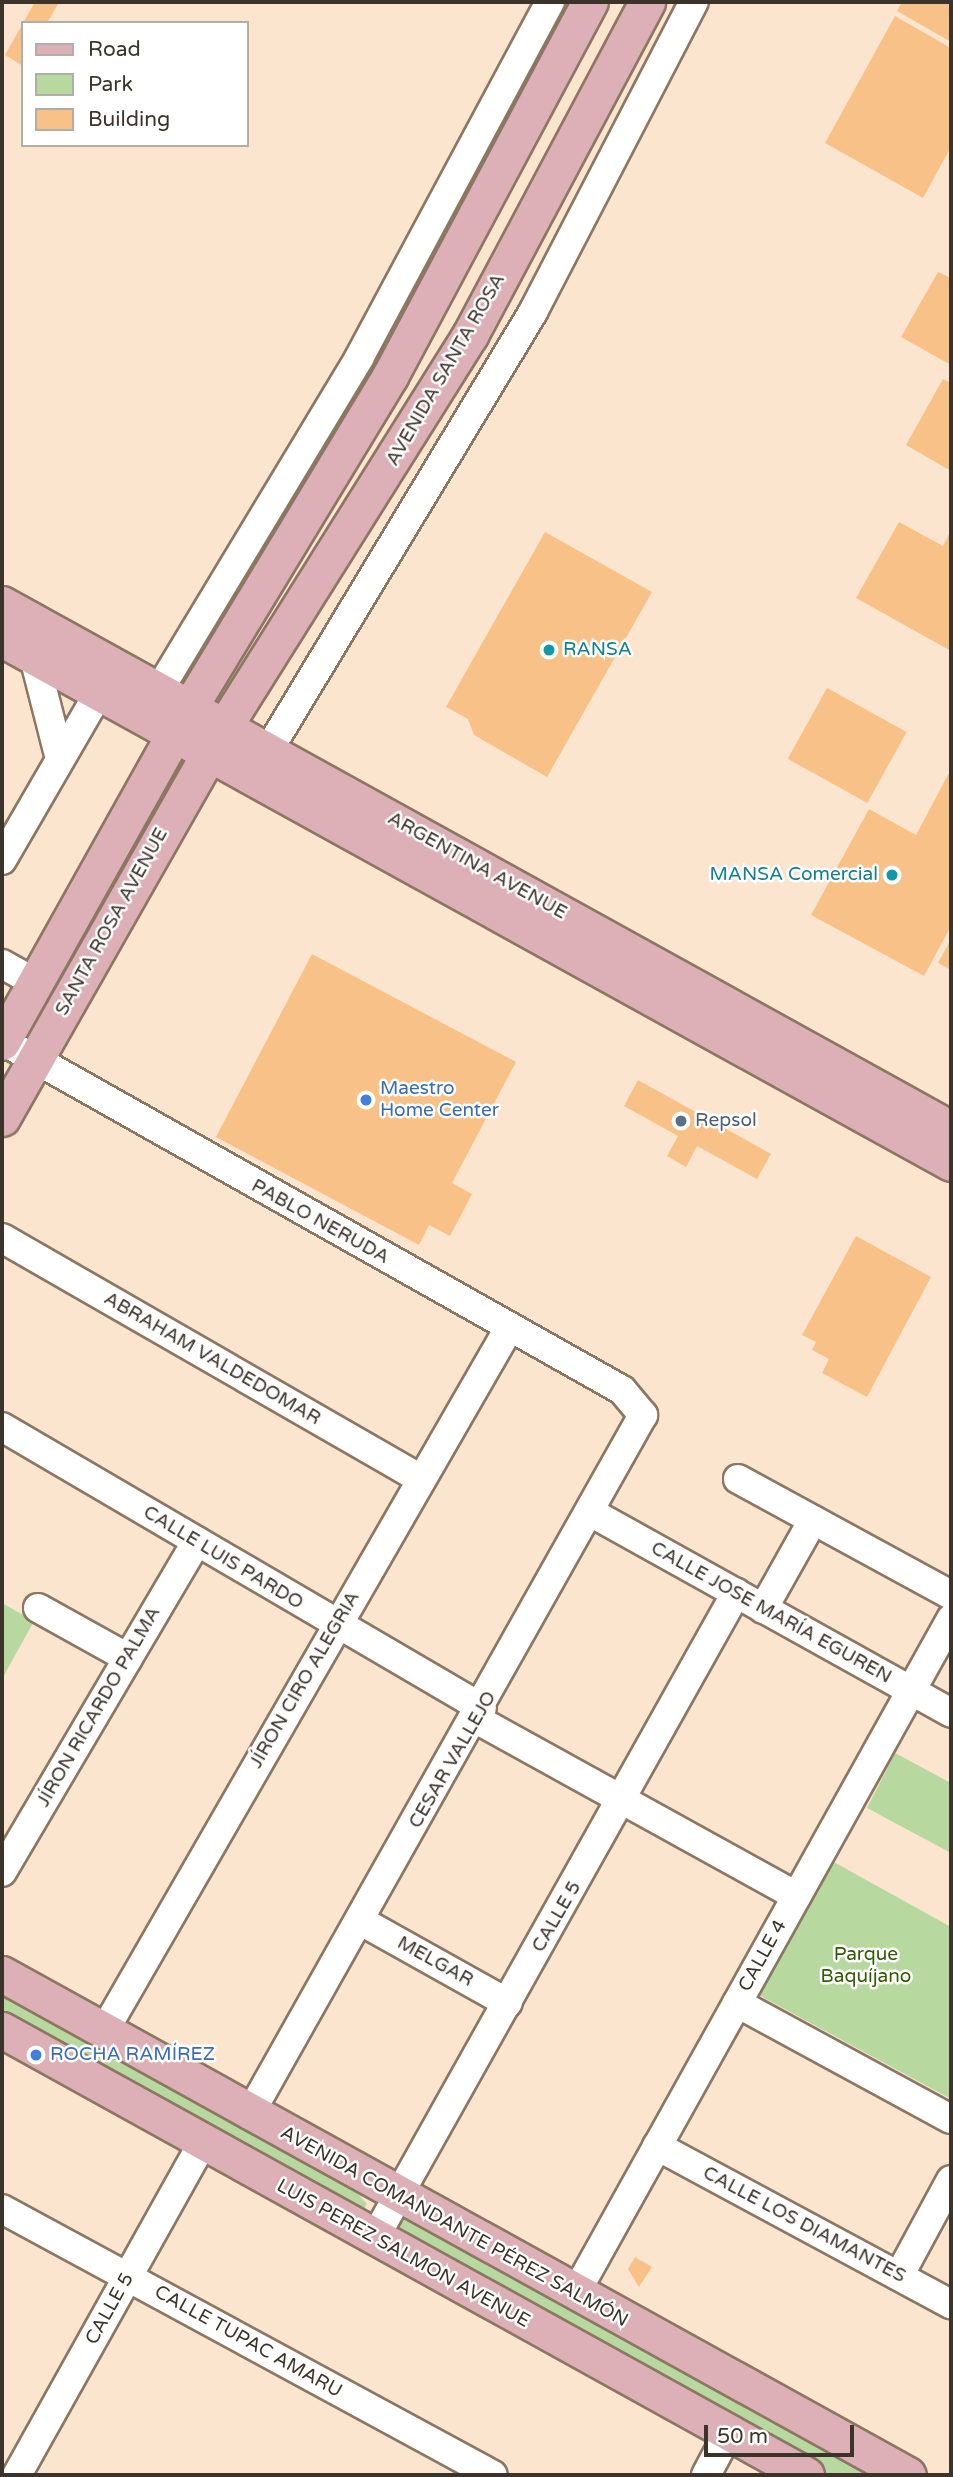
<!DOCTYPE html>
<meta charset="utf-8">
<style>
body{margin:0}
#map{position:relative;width:953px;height:2477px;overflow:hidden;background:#fce5ce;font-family:"Varela Round",sans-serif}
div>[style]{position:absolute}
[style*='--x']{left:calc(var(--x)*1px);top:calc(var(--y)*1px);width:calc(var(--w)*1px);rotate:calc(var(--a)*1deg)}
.green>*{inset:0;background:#b7d9a0;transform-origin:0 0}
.building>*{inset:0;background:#f8c187;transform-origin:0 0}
.roads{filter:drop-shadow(2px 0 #8b7762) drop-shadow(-2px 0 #8b7762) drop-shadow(0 2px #8b7762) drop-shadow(0 -2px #8b7762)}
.minor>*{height:28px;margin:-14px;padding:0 14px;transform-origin:14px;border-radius:14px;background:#fff}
.major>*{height:35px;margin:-17.5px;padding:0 17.5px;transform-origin:17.5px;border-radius:17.5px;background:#dcb0b6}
.dots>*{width:19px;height:19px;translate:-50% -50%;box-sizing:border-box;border:4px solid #fff;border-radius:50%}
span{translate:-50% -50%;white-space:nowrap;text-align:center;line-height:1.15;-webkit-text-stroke:5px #fff;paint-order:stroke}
.street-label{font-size:19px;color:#3c342b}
.culture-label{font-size:19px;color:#0d838f}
.left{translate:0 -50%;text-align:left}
.right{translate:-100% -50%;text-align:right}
.shop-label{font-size:19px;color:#366cbe}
.service-label{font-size:19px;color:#4e5e75}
.park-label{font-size:19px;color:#325b00}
.frame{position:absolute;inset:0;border:4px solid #3c342b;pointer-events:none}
.legend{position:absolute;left:21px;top:21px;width:228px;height:126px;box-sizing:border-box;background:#fff;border:2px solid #b1aeaa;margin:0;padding:9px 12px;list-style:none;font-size:21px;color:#3c342b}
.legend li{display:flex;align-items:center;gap:14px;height:35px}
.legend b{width:35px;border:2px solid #b1aeaa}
.scale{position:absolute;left:704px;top:2425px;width:150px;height:32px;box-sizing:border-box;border:4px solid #3c342b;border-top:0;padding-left:9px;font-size:21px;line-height:24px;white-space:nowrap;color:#3c342b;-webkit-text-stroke:5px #fff;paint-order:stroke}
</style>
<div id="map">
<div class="green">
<div style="left:176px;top:758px;width:22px;height:349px;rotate:30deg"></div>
<div style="clip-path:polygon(2px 1603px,34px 1621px,2px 1679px)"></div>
<div style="clip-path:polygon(895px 1753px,951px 1783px,951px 1853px,867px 1808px)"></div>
<div style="clip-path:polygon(832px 1861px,951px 1927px,951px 2099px,759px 1995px)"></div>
<div style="clip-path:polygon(2px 1987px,358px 2194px,367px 2204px,357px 2219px,2px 2018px)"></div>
<div style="clip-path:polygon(407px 2219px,491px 2267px,880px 2475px,817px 2475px,394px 2227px)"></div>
</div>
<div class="building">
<div style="clip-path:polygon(35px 2px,59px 2px,47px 23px,23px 23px)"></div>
<div style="clip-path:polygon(902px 2px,951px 2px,951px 42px,897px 11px)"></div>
<div style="clip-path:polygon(895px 16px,951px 48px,951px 147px,923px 198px,825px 143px)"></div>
<div style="clip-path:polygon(23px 23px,23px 66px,5px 55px)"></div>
<div style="clip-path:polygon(938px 272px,951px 278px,951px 365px,901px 337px)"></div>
<div style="clip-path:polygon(943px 379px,951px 383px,951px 471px,906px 445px)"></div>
<div style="clip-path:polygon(899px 522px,943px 546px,951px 530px,951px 651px,856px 598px)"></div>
<div style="clip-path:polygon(545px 532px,652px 592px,547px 777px,474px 735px,468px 719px,446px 707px)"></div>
<div style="left:827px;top:688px;width:91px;height:81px;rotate:29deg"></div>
<div style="clip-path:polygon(951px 769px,951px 926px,924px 976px,811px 915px,869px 809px,916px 835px)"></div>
<div style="clip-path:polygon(951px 939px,951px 970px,938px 963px)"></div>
<div style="clip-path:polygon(312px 954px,516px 1062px,452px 1183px,472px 1194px,450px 1236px,429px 1225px,419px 1245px,216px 1137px)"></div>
<div style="clip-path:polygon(638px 1080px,771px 1154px,757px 1179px,697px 1146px,686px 1167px,667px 1156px,678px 1136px,624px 1106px)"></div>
<div style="clip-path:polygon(856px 1236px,931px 1277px,867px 1397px,822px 1373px,829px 1359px,812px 1350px,816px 1342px,802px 1335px)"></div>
<div style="clip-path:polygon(635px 2257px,652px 2267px,639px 2287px,628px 2269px)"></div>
</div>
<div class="roads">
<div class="minor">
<div style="--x:34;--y:657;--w:105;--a:75.7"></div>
<div style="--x:159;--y:690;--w:388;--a:-58.9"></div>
<div style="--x:359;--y:358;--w:404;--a:-61.8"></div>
<div style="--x:268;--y:751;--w:513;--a:-58.88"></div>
<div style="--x:533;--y:312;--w:349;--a:-62.6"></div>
<div style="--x:2;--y:860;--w:193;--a:-59.9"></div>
<div style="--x:2;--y:964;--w:38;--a:29"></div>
<div style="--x:17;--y:1049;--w:694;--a:29.41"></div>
<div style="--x:622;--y:1390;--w:33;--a:50"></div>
<div style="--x:643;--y:1415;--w:803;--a:119.37"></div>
<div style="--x:2;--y:1238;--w:483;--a:29.9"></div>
<div style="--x:2;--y:1427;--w:556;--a:30.35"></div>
<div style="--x:738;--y:1479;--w:243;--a:28.6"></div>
<div style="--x:592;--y:1513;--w:411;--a:29.1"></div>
<div style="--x:38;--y:1608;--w:103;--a:29.1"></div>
<div style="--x:763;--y:1609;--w:102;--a:-60.7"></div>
<div style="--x:476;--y:1719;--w:366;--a:28.9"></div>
<div style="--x:2;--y:1872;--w:384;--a:-59.5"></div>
<div style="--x:361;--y:1921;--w:168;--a:29.2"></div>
<div style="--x:737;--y:2003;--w:243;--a:28.5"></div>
<div style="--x:103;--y:2033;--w:814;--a:-60.06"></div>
<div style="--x:657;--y:2146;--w:334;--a:28.3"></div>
<div style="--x:2;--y:2209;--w:558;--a:28.45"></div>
<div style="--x:374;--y:2239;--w:741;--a:-60.73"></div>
<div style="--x:899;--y:2276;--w:109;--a:-61.6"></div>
<div style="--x:575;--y:2294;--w:773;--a:-60.88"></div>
<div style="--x:17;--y:2475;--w:379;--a:-60.8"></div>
<div style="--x:706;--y:2475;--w:47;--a:-61.8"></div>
</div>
<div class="major">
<div style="--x:2;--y:604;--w:1085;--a:28.95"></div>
<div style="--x:2;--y:639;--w:1084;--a:28.91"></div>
<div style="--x:2;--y:1042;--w:383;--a:-60.8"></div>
<div style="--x:189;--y:708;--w:388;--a:-58.8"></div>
<div style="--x:390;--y:376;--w:424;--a:-61.9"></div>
<div style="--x:2;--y:1118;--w:450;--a:-60.4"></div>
<div style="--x:224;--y:727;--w:463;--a:-57.9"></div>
<div style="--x:470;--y:335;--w:377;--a:-62"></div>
<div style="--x:2;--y:1974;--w:1035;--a:28.94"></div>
<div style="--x:2;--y:2030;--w:919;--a:28.96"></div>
</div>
</div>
<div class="dots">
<div style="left:549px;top:650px;background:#0f9aa8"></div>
<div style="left:892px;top:875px;background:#0f9aa8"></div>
<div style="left:366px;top:1100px;background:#3f7fe0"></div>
<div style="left:681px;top:1121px;background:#5c6f8a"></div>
<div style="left:36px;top:2055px;background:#3f7fe0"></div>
</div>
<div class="street-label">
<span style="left:446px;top:370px;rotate:-60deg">AVENIDA SANTA ROSA</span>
<span style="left:477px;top:866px;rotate:29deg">ARGENTINA AVENUE</span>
<span style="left:112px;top:922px;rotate:-61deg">SANTA ROSA AVENUE</span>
<span style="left:320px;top:1222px;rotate:29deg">PABLO NERUDA</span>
<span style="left:212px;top:1359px;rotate:30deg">ABRAHAM VALDEDOMAR</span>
<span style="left:223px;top:1558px;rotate:31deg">CALLE LUIS PARDO</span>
<span style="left:771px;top:1613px;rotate:29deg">CALLE JOSE MARÍA EGUREN</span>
<span style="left:305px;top:1680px;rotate:-60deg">JÍRON CIRO ALEGRIA</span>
<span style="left:99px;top:1707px;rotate:-60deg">JÍRON RICARDO PALMA</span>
<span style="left:453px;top:1760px;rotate:-60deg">CESAR VALLEJO</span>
<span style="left:557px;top:1917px;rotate:-60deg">CALLE 5</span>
<span style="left:763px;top:1956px;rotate:-61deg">CALLE 4</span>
<span style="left:435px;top:1962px;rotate:29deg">MELGAR</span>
<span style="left:804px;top:2225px;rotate:28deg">CALLE LOS DIAMANTES</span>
<span style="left:454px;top:2227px;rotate:29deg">AVENIDA COMANDANTE PÉREZ SALMÓN</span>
<span style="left:403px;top:2254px;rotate:29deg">LUIS PEREZ SALMON AVENUE</span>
<span style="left:110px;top:2309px;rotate:-61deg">CALLE 5</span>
<span style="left:248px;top:2342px;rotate:29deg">CALLE TUPAC AMARU</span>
</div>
<div class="culture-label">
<span class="left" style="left:563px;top:650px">RANSA</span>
<span class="right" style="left:878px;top:875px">MANSA Comercial</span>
</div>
<div class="shop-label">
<span class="left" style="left:380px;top:1100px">Maestro<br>Home Center</span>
<span class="left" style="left:50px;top:2055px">ROCHA RAMÍREZ</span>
</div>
<div class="service-label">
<span class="left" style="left:695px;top:1121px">Repsol</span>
</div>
<div class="park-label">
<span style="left:866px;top:1966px">Parque<br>Baquíjano</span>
</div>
<div class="frame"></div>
<ul class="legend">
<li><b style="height:9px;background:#dcb0b6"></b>Road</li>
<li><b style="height:19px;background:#b7d9a0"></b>Park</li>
<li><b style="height:19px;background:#f8c187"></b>Building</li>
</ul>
<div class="scale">50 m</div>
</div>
